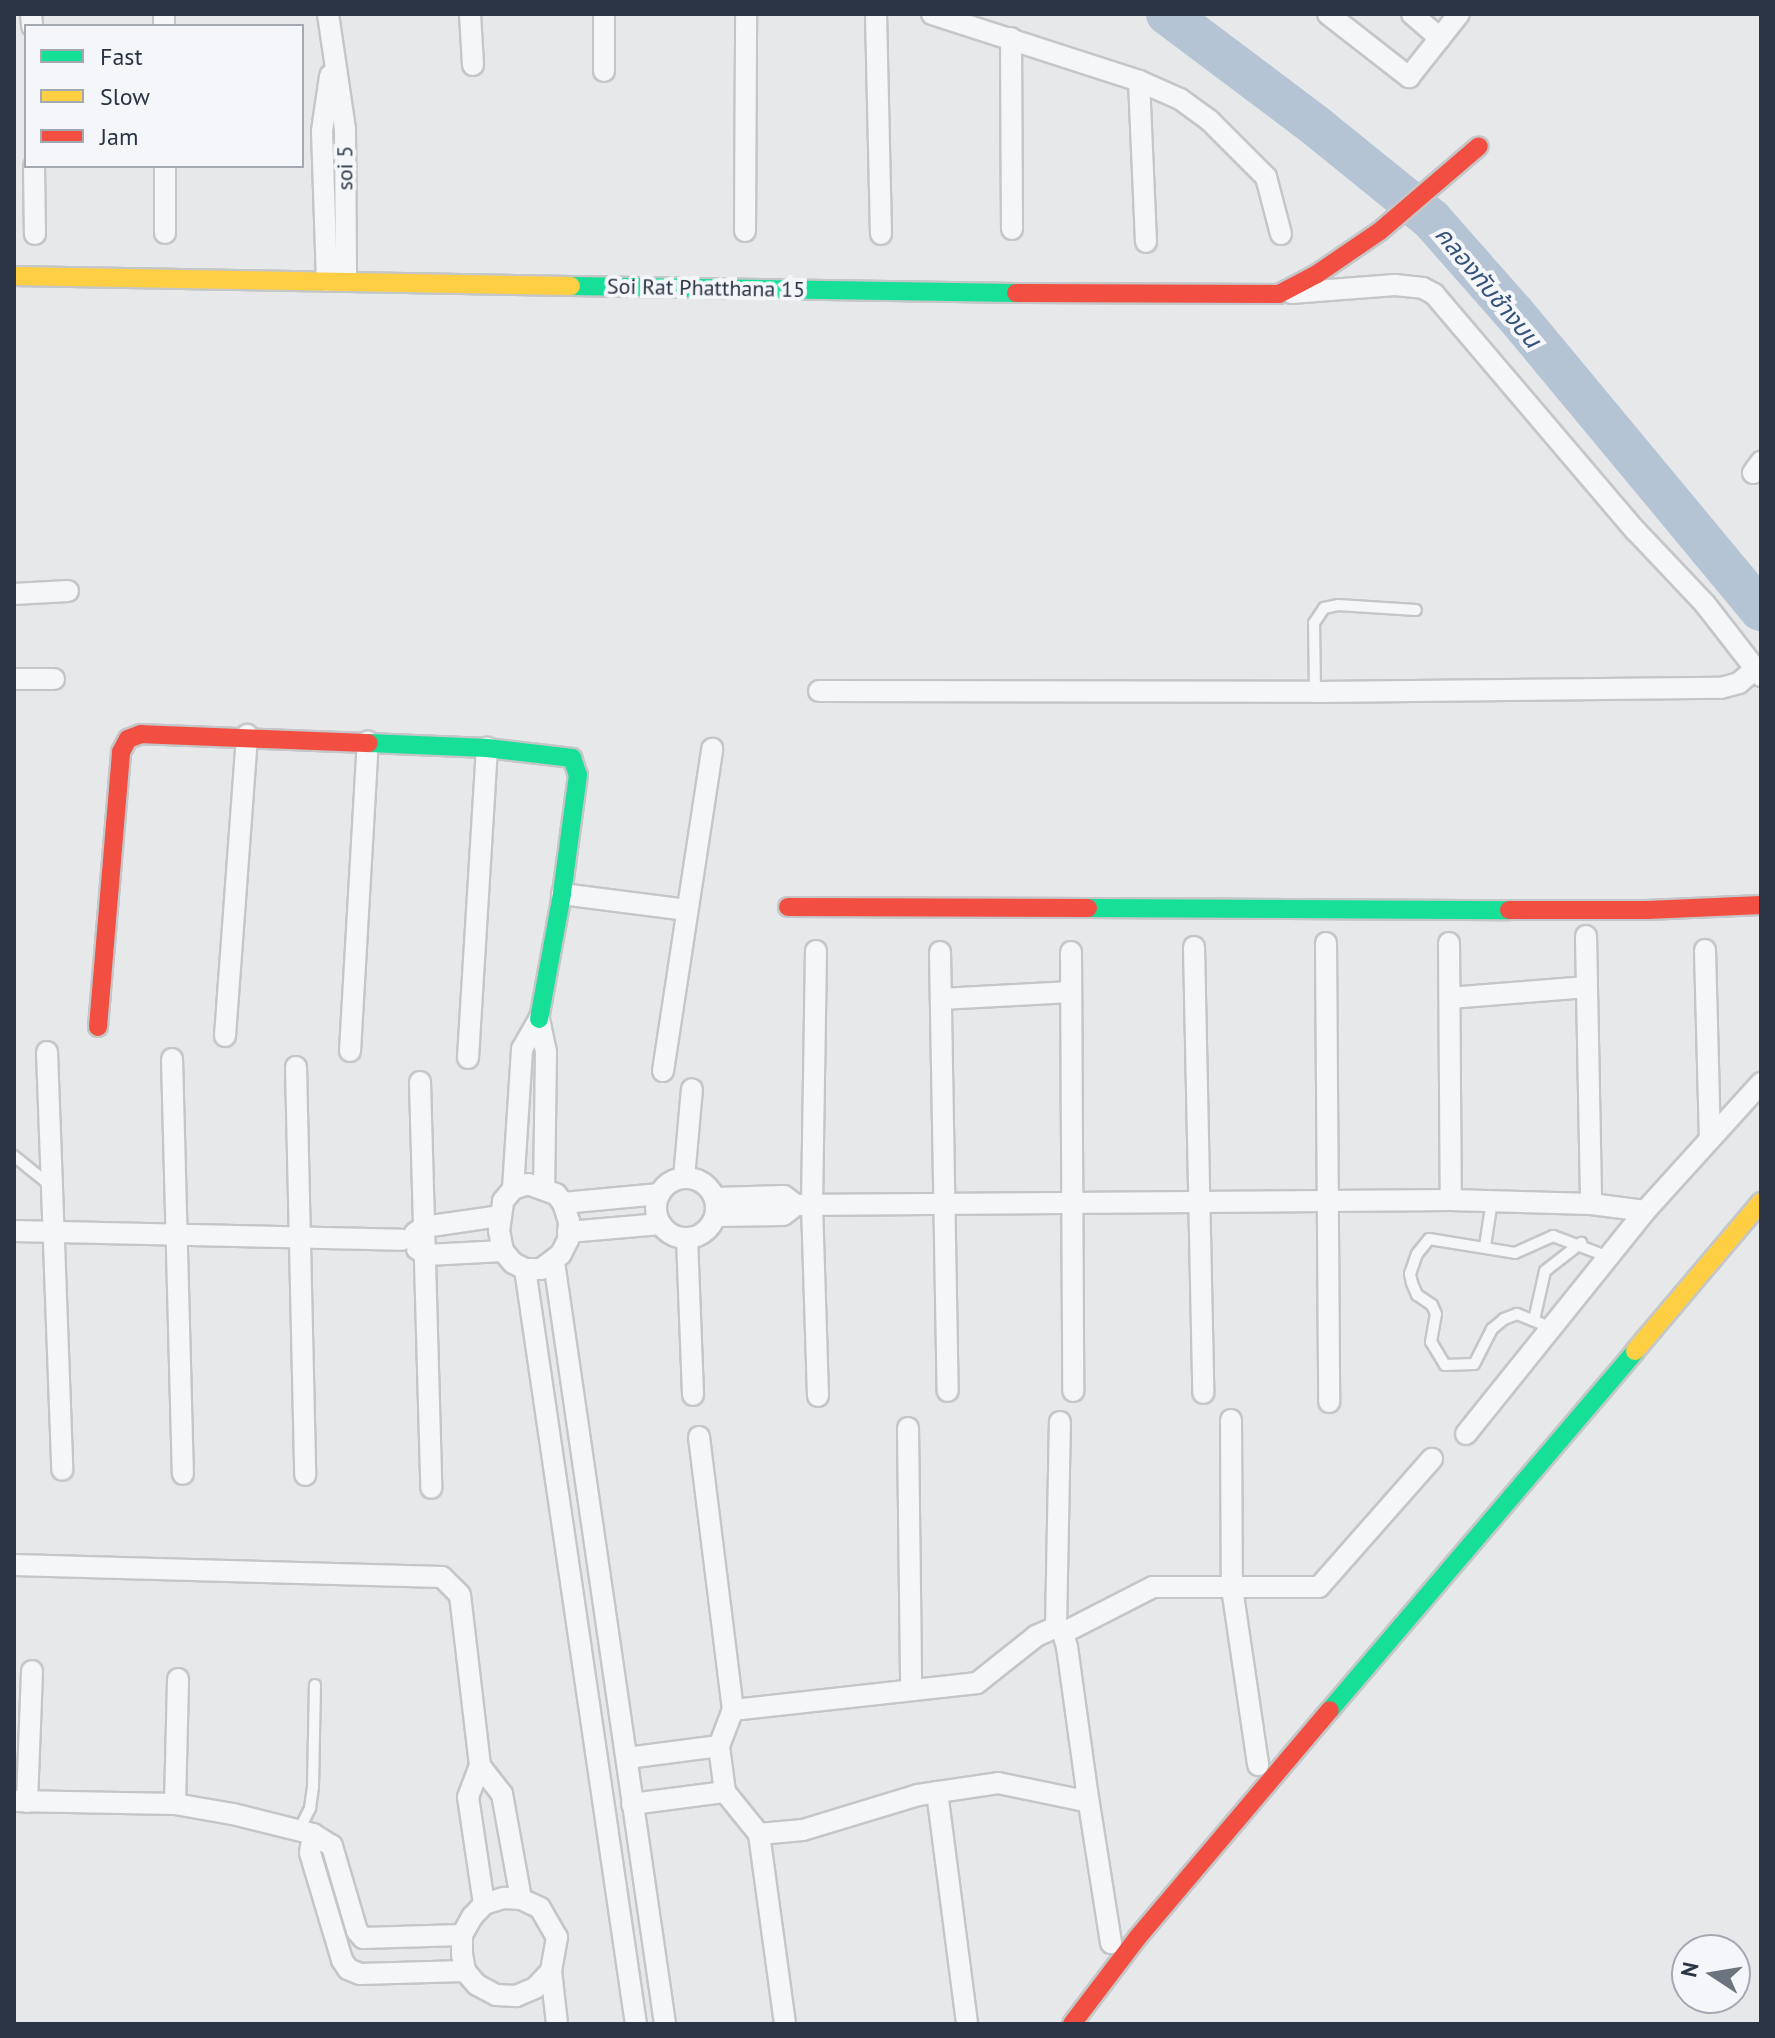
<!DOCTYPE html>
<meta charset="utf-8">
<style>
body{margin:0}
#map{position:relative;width:1775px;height:2038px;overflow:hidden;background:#e6e8ea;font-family:"PT Sans","Noto Sans Thai",sans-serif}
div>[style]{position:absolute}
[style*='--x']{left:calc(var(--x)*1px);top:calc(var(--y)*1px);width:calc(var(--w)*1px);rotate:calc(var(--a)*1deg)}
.river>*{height:42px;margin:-21px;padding:0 21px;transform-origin:21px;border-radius:21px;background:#b4c4d5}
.roads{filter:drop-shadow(2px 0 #c4c6c8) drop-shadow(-2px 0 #c4c6c8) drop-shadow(0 2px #c4c6c8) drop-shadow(0 -2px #c4c6c8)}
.lane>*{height:10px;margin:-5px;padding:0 5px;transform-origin:5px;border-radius:5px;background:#f5f6f7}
.street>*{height:20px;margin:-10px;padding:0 10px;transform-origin:10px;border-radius:10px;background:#f5f6f7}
.street>.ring{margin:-10px;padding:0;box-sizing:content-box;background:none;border:20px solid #f5f6f7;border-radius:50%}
.fast>*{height:18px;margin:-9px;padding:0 9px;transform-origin:9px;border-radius:9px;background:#16e098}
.slow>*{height:18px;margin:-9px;padding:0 9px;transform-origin:9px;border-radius:9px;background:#ffcf43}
.jam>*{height:18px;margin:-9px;padding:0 9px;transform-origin:9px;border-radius:9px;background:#f24e42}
span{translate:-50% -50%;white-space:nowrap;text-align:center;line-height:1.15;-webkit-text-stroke:8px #f4f6f9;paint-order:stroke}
.street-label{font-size:22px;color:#2b3445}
.water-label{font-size:24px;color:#34527a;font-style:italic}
.frame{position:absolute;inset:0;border:16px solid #2b3445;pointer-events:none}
.legend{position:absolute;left:24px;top:24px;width:280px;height:144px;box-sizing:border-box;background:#f4f6f9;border:2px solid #a4a8b1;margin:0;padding:10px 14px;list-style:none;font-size:24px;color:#2b3445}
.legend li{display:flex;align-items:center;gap:16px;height:40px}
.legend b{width:40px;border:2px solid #a4a8b1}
.north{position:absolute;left:1671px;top:1934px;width:80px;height:80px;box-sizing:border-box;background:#f4f6f9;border:2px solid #a4a8b1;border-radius:50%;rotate:282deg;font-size:22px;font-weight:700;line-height:32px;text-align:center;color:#2b3445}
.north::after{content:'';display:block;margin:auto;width:28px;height:36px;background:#6c737f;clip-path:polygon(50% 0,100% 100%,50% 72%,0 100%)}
</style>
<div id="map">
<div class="river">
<div style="--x:1167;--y:14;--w:186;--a:36.9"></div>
<div style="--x:1316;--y:126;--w:148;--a:39"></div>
<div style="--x:1431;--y:219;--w:125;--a:48.6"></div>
<div style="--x:1514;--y:313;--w:386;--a:50.3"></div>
</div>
<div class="roads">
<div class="lane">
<div style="--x:1315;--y:692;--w:69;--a:-90.8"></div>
<div style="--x:1314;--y:623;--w:18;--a:-56"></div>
<div style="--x:1324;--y:608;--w:14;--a:-12"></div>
<div style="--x:1338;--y:605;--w:78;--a:3.7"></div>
<div style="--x:14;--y:1156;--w:46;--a:38.9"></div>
<div style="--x:1485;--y:1246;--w:46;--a:-81.2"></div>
<div style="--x:1534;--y:1320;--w:50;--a:-77.3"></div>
<div style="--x:1545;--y:1271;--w:46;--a:-37.9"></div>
<div style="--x:1552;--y:1328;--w:38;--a:-158"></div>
<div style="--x:1517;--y:1314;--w:14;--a:159"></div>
<div style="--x:1504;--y:1319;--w:16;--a:140"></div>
<div style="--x:1492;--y:1329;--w:39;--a:117"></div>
<div style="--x:1474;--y:1364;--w:29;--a:178"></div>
<div style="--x:1445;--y:1365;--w:27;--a:-121"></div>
<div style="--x:1431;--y:1342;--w:28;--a:-80"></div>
<div style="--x:1436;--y:1314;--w:10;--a:-114"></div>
<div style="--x:1432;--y:1305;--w:18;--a:-146"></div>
<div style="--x:1417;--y:1295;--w:13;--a:-113"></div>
<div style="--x:1412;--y:1283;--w:9;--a:-103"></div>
<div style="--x:1410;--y:1274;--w:21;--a:-71"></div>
<div style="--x:1417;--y:1254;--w:19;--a:-51"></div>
<div style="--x:1429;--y:1239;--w:87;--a:9.2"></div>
<div style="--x:1515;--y:1253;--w:42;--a:-24.1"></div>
<div style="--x:1553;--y:1236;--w:60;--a:20.6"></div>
<div style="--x:299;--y:1830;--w:25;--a:-63"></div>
<div style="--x:310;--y:1808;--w:21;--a:-82"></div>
<div style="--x:313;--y:1787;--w:102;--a:-88.9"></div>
</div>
<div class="street">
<div style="--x:31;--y:14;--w:12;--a:85"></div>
<div style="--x:164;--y:14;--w:12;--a:90"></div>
<div style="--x:328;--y:14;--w:116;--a:81.6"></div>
<div style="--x:345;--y:129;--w:152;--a:89.6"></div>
<div style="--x:470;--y:14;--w:51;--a:86.6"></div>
<div style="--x:604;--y:14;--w:57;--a:90"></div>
<div style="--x:876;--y:14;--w:220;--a:88.7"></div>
<div style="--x:932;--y:14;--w:218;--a:17.9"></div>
<div style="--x:1139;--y:81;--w:45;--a:23.7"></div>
<div style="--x:1180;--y:99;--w:36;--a:36"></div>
<div style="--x:1209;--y:120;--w:81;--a:45"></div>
<div style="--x:1266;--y:177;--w:59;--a:75.3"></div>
<div style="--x:1328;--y:14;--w:103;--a:37.9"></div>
<div style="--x:1409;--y:77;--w:80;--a:-51.6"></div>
<div style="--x:1412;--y:14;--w:37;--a:41"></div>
<div style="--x:1011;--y:38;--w:191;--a:89.7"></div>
<div style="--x:1139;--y:81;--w:161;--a:87.5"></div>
<div style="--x:34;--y:166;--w:68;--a:89.2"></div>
<div style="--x:165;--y:166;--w:67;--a:90"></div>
<div style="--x:745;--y:231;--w:217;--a:-89.7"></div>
<div style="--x:327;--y:281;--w:150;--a:-91.9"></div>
<div style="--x:322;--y:131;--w:56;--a:-81.7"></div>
<div style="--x:1291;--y:293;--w:104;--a:-4.4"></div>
<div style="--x:1395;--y:285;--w:28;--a:6"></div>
<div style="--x:1423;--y:288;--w:13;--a:29"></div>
<div style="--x:1434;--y:294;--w:311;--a:49.6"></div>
<div style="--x:1636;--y:531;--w:100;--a:46.6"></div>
<div style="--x:1705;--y:604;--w:91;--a:52.1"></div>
<div style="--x:1753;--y:473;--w:14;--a:-54"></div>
<div style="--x:14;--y:594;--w:54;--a:-3.2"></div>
<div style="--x:14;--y:679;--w:40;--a:0"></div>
<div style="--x:819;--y:691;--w:496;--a:0.1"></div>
<div style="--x:1315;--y:692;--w:406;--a:-0.6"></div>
<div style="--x:1721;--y:688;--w:19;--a:-16"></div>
<div style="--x:1739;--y:683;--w:21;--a:-41"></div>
<div style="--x:562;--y:894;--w:126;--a:7.3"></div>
<div style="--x:1586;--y:936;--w:268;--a:88.9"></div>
<div style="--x:1326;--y:943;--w:459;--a:89.6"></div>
<div style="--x:1449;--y:943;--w:257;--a:89.6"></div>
<div style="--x:1194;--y:947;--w:446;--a:88.8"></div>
<div style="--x:1705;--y:950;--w:189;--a:88.5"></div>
<div style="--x:816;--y:951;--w:254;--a:90.9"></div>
<div style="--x:812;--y:1205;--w:191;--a:88.2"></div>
<div style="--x:940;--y:952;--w:439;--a:89"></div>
<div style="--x:1071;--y:952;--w:439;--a:89.7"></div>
<div style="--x:1450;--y:998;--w:137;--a:-4.6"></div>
<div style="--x:941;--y:999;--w:130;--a:-3.1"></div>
<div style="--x:225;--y:1036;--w:302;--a:-85.8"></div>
<div style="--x:350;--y:1051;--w:310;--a:-86.7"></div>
<div style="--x:47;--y:1052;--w:418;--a:87.9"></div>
<div style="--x:468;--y:1058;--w:311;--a:-86.5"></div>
<div style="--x:172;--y:1059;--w:415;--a:88.5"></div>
<div style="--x:296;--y:1067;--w:408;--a:88.7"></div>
<div style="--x:663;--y:1071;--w:326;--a:-81.3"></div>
<div style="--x:420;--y:1082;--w:406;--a:88.4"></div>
<div style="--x:684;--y:1178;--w:89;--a:-84.9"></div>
<div class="ring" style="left:656px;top:1178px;width:40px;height:40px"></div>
<div style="--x:528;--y:1184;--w:30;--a:20"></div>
<div style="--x:556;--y:1194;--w:11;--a:52"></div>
<div style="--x:563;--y:1203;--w:19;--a:72"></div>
<div style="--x:569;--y:1221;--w:19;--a:93"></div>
<div style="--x:568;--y:1240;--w:16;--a:117"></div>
<div style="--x:561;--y:1254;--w:25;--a:143"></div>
<div style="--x:541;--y:1269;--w:16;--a:180"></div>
<div style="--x:525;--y:1269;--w:13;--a:-153"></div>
<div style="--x:513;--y:1263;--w:16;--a:-130"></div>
<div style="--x:503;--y:1251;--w:20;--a:-101"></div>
<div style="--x:499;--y:1231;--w:30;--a:-82"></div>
<div style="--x:503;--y:1201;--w:16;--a:-50"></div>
<div style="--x:513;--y:1189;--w:16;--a:-18"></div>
<div style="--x:513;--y:1189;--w:140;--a:-86.3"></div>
<div style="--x:522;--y:1049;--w:34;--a:-60"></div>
<div style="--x:539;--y:1019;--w:34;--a:78"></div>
<div style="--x:546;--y:1052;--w:135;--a:90.8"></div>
<div style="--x:715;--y:1198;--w:69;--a:-1.7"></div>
<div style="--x:784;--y:1196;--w:15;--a:37"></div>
<div style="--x:796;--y:1205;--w:16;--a:142"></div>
<div style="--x:783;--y:1215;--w:68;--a:179.2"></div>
<div style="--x:563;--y:1203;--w:97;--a:-5.3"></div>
<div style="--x:796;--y:1205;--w:655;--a:-0.44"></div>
<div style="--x:1451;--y:1200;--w:140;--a:1.6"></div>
<div style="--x:1591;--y:1204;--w:54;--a:7.4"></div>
<div style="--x:14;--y:1231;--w:388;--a:1.3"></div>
<div style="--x:568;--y:1232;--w:93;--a:-4.9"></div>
<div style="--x:415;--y:1233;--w:11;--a:-34"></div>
<div style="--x:424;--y:1227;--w:76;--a:-8.3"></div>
<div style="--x:687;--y:1238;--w:157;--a:87.8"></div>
<div style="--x:417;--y:1249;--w:12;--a:31"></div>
<div style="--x:427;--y:1255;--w:76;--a:-3"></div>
<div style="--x:554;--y:1262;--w:770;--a:81.71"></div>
<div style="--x:525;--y:1269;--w:763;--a:81.64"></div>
<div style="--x:1231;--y:1420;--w:168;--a:89.7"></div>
<div style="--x:1232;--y:1588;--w:179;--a:81.6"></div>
<div style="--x:908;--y:1428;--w:262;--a:89.3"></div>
<div style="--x:1466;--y:1434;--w:286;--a:-51.2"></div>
<div style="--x:1645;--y:1211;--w:173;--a:-47.8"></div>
<div style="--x:699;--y:1437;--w:275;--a:82.9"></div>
<div style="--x:14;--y:1565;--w:428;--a:1.6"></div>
<div style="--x:442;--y:1577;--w:25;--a:45"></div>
<div style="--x:460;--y:1595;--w:172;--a:83.3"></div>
<div style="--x:1063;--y:1633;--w:101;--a:-27.1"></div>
<div style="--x:1153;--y:1587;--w:166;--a:0"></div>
<div style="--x:1319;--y:1587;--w:171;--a:-48.6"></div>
<div style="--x:719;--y:1746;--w:46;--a:82.6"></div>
<div style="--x:627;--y:1758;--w:93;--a:-7.4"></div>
<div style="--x:719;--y:1746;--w:39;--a:-69"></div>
<div style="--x:733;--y:1710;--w:245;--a:-6.3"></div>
<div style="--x:977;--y:1683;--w:75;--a:-38.5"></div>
<div style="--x:1036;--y:1636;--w:22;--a:-24"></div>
<div style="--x:1087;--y:1791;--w:154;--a:81"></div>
<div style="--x:937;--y:1792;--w:234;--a:82.6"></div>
<div style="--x:14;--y:1801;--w:161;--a:1.1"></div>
<div style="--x:175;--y:1804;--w:59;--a:9.8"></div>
<div style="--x:233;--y:1814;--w:82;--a:14"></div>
<div style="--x:27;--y:1802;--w:131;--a:-87.8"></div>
<div style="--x:175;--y:1804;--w:125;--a:-88.6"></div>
<div style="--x:632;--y:1804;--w:94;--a:-7.4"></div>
<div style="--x:725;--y:1792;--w:54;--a:51"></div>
<div style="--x:759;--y:1834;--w:44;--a:-5.2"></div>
<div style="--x:803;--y:1830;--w:120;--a:-16.9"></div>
<div style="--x:918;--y:1795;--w:81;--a:-8.5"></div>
<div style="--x:998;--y:1783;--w:84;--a:11.7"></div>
<div style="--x:1080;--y:1800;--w:11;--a:-52"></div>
<div style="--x:1087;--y:1791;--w:145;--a:-97.9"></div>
<div style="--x:1067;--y:1647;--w:15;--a:-106"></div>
<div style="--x:1063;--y:1633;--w:9;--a:-139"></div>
<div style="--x:1056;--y:1627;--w:205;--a:-88.9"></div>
<div style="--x:759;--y:1834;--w:192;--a:82.2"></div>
<div style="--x:484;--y:1904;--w:108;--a:-98.5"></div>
<div style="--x:468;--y:1797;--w:33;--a:-69"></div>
<div style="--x:480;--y:1766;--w:36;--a:52"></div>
<div style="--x:502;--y:1794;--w:107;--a:79.7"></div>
<div style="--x:462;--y:1935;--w:99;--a:178.3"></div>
<div style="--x:363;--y:1938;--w:9;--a:-131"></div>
<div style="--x:357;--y:1931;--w:89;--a:-106.4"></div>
<div style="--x:332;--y:1846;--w:22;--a:-148"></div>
<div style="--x:313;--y:1834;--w:19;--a:99"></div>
<div style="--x:310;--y:1853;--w:112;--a:73.3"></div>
<div style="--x:342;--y:1960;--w:11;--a:56"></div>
<div style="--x:348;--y:1969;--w:13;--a:23"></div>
<div style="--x:360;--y:1974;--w:105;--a:-1.6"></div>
<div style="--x:551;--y:1971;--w:23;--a:133"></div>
<div style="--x:535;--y:1988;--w:21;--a:157"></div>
<div style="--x:516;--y:1996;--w:20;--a:-177"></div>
<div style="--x:496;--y:1995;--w:21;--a:-152"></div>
<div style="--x:477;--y:1985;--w:18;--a:-131"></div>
<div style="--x:465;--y:1971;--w:17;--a:-100"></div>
<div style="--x:462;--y:1954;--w:19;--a:-90"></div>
<div style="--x:462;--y:1935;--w:21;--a:-61"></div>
<div style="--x:472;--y:1917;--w:18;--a:-47"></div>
<div style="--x:484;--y:1904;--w:21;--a:-17"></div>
<div style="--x:504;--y:1898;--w:17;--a:3"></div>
<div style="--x:521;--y:1899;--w:21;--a:25"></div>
<div style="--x:540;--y:1908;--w:34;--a:60"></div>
<div style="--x:557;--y:1937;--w:35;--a:100"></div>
<div style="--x:551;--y:1971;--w:53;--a:83.5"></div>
</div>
<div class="fast">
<div style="--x:571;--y:286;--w:445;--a:0.9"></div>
<div style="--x:369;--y:743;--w:118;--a:2.4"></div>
<div style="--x:487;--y:748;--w:86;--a:6.7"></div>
<div style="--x:572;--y:758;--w:18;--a:71"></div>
<div style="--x:578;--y:775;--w:120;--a:97.7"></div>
<div style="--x:562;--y:894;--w:127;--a:100.4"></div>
<div style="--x:1088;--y:908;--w:421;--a:0.3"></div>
<div style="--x:1330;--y:1710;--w:471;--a:-49.6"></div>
</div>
<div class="slow">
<div style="--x:14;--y:276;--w:557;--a:1.03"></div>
<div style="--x:1635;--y:1351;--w:195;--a:-49.8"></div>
</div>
<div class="jam">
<div style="--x:1016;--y:293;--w:263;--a:0.2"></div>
<div style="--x:1279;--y:294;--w:43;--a:-27.8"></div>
<div style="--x:1317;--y:274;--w:76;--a:-34.3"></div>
<div style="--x:1380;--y:231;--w:130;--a:-40.6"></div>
<div style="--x:788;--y:907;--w:300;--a:0.2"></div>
<div style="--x:1509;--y:910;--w:138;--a:0"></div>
<div style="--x:1647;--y:910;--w:114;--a:-2.5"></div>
<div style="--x:98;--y:1027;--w:276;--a:-85.2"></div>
<div style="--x:121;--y:752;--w:15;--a:-62"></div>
<div style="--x:128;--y:739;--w:14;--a:-21"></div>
<div style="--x:141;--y:734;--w:228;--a:2.3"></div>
<div style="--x:1072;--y:2024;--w:109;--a:-52.8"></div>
<div style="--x:1138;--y:1937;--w:297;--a:-49.8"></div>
</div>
</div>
<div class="street-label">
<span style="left:345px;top:168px;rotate:-90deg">soi 5</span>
<span style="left:706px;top:288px;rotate:1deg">Soi Rat Phatthana 15</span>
</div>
<div class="water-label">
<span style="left:1488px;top:287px;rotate:50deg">คลองทับช้างบน</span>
</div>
<div class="frame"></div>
<ul class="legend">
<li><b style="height:10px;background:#16e098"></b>Fast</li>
<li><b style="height:10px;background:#ffcf43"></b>Slow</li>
<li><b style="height:10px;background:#f24e42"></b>Jam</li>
</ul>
<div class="north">N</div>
</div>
